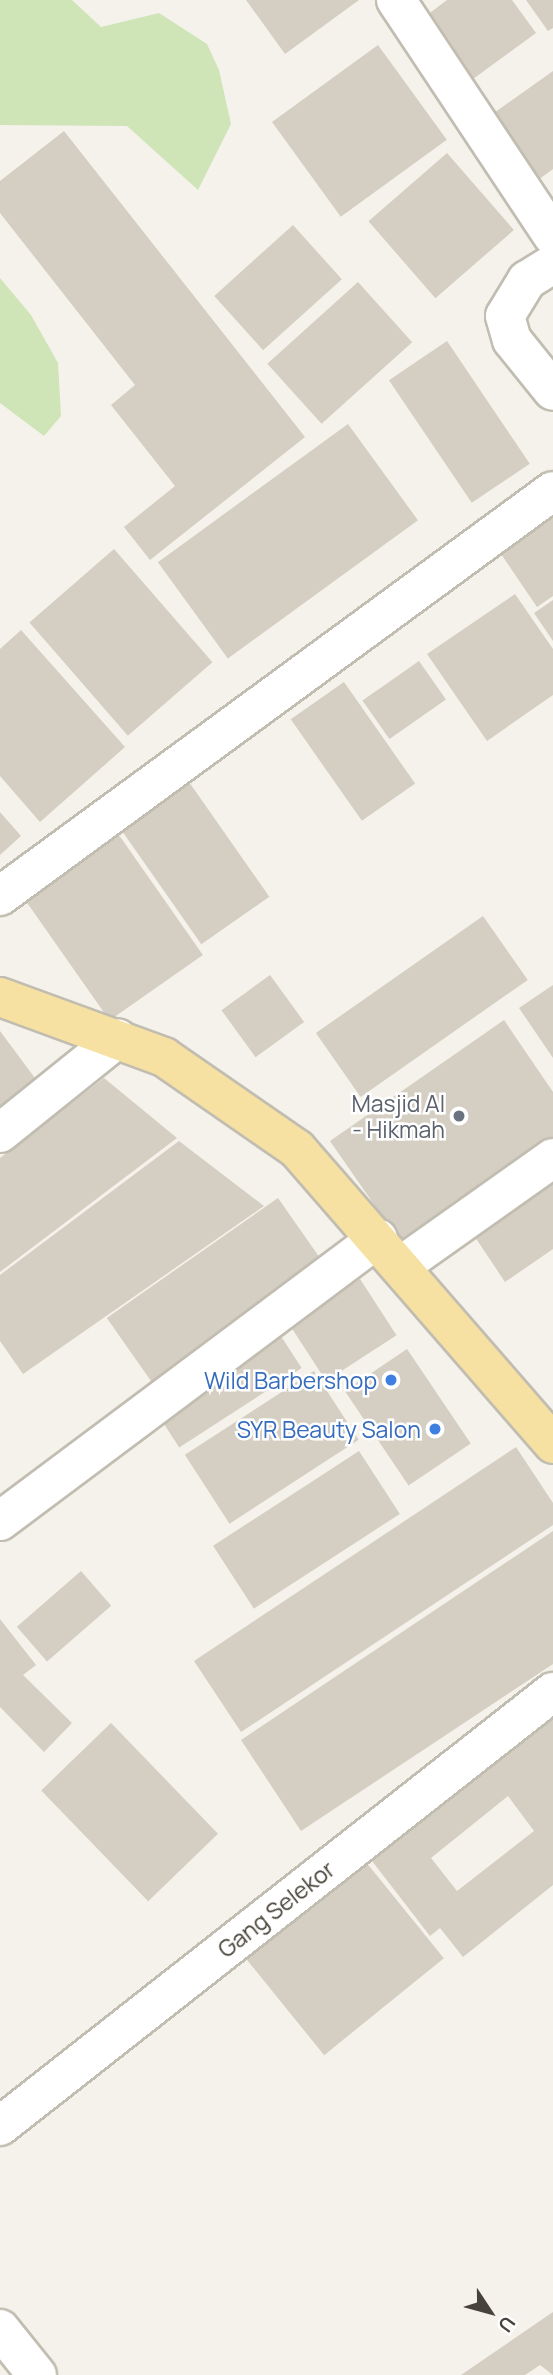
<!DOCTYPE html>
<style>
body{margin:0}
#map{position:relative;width:553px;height:2375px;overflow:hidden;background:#f4f2eb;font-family:Manrope,sans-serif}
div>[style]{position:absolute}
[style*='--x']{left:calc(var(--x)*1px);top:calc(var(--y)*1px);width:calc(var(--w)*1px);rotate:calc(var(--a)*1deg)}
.green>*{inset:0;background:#cfe5b8}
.building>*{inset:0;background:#d5cec2;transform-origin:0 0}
.roads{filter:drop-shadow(2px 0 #c2bdb1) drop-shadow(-2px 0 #c2bdb1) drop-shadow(0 2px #c2bdb1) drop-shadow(0 -2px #c2bdb1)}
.minor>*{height:38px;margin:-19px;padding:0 19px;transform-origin:19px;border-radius:19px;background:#fff}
.major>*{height:38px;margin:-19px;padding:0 19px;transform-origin:19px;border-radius:19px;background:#f6e1a2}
.dots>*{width:19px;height:19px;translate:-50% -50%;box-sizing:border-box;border:4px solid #fff;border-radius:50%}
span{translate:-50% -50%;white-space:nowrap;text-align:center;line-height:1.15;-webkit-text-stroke:5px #fff;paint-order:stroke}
.worship-label{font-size:23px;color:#5b616d}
.right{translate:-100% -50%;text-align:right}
.shop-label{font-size:23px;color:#366cbe}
.street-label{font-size:23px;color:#48433a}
.north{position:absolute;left:455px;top:2277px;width:70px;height:70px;-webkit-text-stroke:5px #fff;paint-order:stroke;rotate:126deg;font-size:19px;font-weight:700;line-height:28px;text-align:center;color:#48433a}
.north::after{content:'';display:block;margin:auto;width:24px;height:32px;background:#48433a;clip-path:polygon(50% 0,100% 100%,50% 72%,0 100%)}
</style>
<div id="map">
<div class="green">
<div style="clip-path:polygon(0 0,72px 0,101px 27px,159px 13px,207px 44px,219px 70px,231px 124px,198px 190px,127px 126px,0 125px)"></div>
<div style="clip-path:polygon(0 278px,31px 315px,58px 363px,61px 416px,44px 436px,0 403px)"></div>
</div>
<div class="building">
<div style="clip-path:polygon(246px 0,359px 0,285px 54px)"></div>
<div style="clip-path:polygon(447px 0,512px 0,536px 33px,473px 79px,427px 15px)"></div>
<div style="clip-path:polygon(526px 0,553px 0,553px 28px,548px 31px)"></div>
<div style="left:378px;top:45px;width:117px;height:131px;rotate:54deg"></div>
<div style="clip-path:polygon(553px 71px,553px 169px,538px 180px,491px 115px)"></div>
<div style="clip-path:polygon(64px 131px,305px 437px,150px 560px,124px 527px,175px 486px,111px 405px,135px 385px,0 213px,0 181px)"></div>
<div style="left:447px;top:153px;width:102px;height:104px;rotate:49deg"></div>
<div style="left:293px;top:225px;width:73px;height:106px;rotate:48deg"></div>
<div style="left:358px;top:282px;width:81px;height:122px;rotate:48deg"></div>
<div style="left:447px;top:341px;width:148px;height:70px;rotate:56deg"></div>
<div style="left:348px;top:424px;width:119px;height:235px;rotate:54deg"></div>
<div style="clip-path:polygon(553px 514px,553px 596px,537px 607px,499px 551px)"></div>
<div style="left:114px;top:549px;width:150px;height:112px;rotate:49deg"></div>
<div style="clip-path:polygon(515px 594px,553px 649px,553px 695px,487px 741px,427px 654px)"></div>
<div style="clip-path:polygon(553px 600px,553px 641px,534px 613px)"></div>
<div style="clip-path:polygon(21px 630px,125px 747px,40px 822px,0 776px,0 649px)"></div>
<div style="left:419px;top:661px;width:47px;height:69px;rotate:55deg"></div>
<div style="left:344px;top:682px;width:124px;height:65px;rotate:55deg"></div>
<div style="left:189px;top:782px;width:140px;height:83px;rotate:55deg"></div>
<div style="clip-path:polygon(0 812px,21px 836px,0 855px)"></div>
<div style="left:114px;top:828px;width:155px;height:114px;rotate:55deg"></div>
<div style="left:483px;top:916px;width:78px;height:204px;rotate:55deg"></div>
<div style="left:270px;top:975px;width:58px;height:60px;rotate:54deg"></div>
<div style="clip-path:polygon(553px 985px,553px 1058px,519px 1008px)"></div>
<div style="clip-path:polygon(504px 1020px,553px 1092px,553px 1151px,407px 1252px,330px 1141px)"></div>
<div style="clip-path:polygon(0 1031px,43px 1089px,0 1121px)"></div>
<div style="clip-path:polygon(104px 1078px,177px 1138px,0 1272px,0 1158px)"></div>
<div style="clip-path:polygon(179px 1141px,264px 1206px,23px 1374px,0 1341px,0 1275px)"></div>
<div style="clip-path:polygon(553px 1166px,553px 1249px,505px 1282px,467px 1225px)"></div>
<div style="left:278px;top:1198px;width:89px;height:209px;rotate:55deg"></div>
<div style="left:360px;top:1279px;width:67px;height:84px;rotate:57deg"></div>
<div style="left:275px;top:1327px;width:49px;height:146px;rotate:57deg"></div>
<div style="left:407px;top:1349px;width:114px;height:75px;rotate:56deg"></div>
<div style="left:314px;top:1371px;width:82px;height:154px;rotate:57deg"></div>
<div style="clip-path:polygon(516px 1447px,553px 1503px,553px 1525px,241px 1732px,194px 1661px)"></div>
<div style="left:359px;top:1451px;width:75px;height:174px;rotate:57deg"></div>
<div style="clip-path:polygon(553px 1531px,553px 1664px,301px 1831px,241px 1740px)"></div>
<div style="left:81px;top:1571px;width:46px;height:85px;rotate:49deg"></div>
<div style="clip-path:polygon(0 1619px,36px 1665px,23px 1675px,72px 1723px,44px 1752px,0 1707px)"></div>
<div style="clip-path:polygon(evenodd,553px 1696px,553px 1885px,463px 1957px,440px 1928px,430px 1936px,362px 1848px,553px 1696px,508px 1796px,534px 1831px,457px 1891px,431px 1858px,508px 1796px)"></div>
<div style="left:111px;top:1723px;width:154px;height:97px;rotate:46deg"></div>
<div style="left:357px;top:1851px;width:138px;height:154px;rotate:51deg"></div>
<div style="clip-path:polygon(553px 2312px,553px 2375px,540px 2365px,525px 2375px,461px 2375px)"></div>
</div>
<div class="roads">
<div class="minor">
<div style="--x:396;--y:0;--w:283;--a:56.4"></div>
<div style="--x:553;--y:264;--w:31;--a:148"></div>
<div style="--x:527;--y:280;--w:42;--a:121.4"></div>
<div style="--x:505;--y:316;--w:25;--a:74"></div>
<div style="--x:512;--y:340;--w:65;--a:51.2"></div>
<div style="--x:0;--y:896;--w:685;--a:-36.22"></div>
<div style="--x:0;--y:1133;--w:151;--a:-38.8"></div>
<div style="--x:402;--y:1265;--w:185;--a:-35.3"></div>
<div style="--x:0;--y:1521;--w:472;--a:-36.8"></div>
<div style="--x:0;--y:2126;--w:703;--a:-38.13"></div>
<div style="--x:0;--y:2329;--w:59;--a:51.2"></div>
</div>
<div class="major">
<div style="--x:0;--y:997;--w:175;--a:20.1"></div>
<div style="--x:164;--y:1057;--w:162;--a:34.7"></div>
<div style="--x:297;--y:1149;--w:391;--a:49"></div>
</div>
</div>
<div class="dots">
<div style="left:459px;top:1116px;background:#6b7280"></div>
<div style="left:391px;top:1380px;background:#3f7fe0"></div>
<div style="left:435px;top:1429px;background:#3f7fe0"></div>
</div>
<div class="worship-label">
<span class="right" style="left:445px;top:1116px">Masjid Al<br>- Hikmah</span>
</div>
<div class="shop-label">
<span class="right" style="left:377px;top:1380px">Wild Barbershop</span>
<span class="right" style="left:421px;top:1429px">SYR Beauty Salon</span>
</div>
<div class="street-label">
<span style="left:276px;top:1909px;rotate:-38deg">Gang Selekor</span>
</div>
<div class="north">U</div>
</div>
